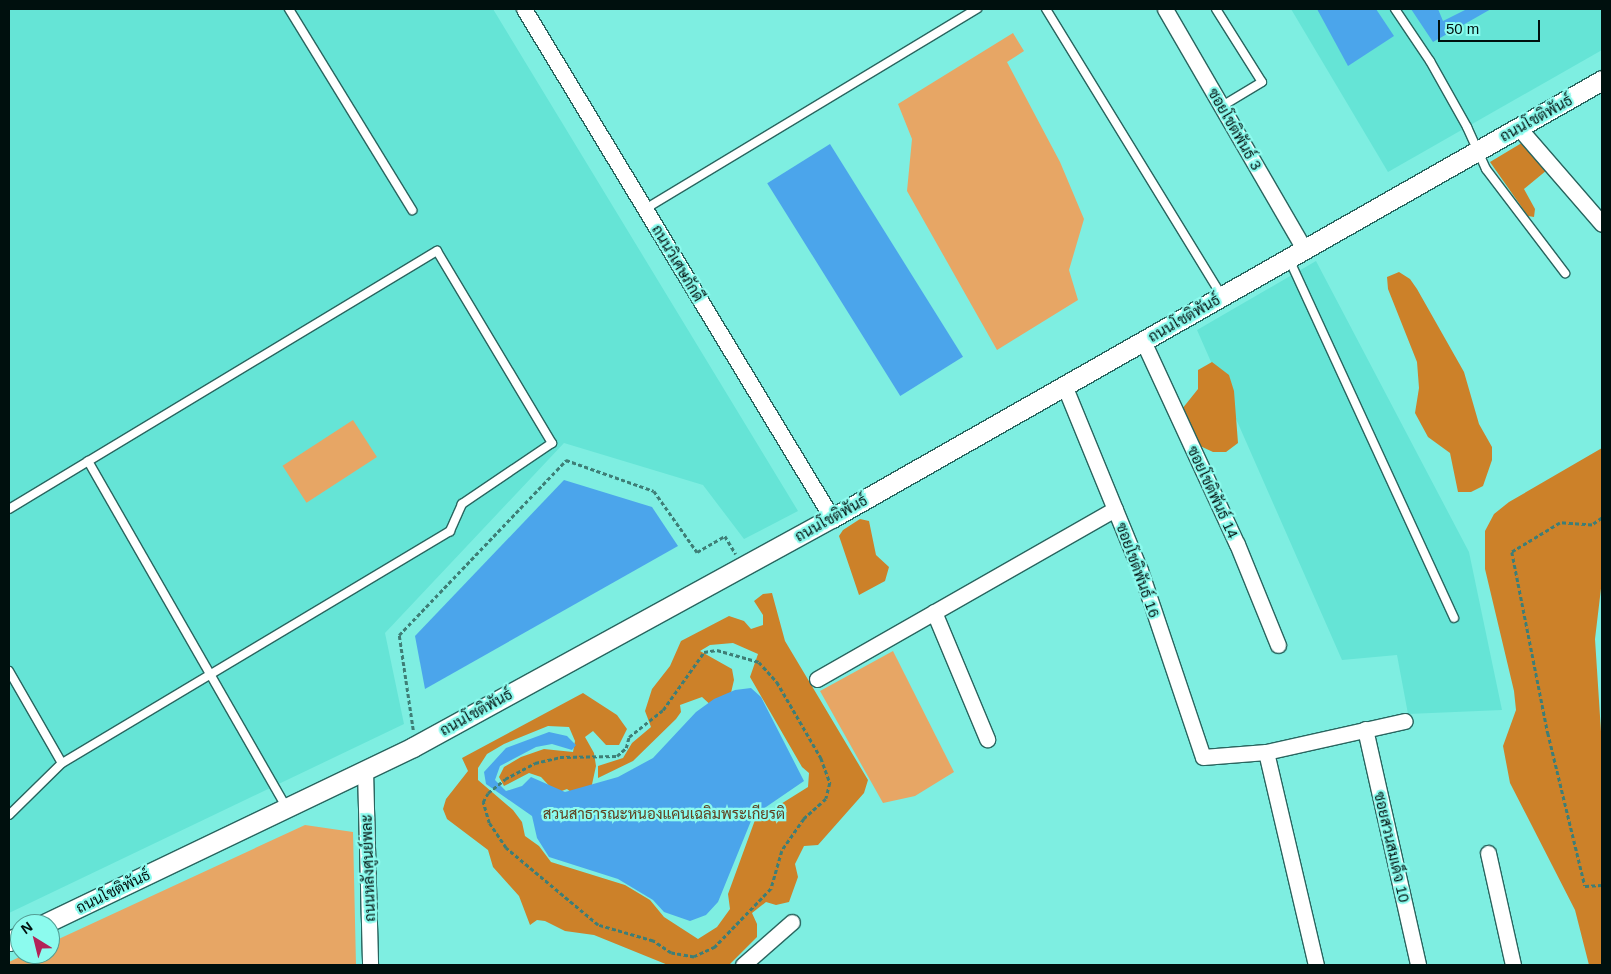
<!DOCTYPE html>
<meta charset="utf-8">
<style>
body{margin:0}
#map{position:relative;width:1611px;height:974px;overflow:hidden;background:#7eeee1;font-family:Arial,Sarabun,sans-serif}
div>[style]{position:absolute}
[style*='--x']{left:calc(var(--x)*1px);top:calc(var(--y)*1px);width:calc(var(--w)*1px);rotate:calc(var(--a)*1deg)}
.built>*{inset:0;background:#65e4d6}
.green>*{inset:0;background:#e7a665;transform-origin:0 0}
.forest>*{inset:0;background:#cc8129}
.water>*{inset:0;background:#4ba5eb;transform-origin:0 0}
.path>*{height:2.5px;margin-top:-1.25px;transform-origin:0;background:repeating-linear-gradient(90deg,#3e7e76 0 4px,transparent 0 6.5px)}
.roads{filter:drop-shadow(1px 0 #29655f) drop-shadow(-1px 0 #29655f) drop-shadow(0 1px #29655f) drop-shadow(0 -1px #29655f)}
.service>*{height:8px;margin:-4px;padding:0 4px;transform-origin:4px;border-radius:4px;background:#fff}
.minor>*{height:15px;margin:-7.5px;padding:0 7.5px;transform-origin:7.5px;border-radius:7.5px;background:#fff}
.tertiary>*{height:19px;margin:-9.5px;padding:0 9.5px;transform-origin:9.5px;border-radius:9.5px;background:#fff}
span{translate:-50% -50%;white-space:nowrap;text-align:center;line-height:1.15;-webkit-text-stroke:4.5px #8cfbee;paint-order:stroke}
.street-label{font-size:15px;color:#00100e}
.park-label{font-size:15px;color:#60401f}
.frame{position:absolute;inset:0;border:10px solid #00100e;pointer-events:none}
.north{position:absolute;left:10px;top:914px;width:50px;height:50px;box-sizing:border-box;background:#8cfbee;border:1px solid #549d94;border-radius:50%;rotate:324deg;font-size:14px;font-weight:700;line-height:20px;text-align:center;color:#00100e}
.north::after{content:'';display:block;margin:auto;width:18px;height:22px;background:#b22357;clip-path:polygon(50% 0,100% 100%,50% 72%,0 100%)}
.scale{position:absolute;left:1438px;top:20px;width:102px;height:22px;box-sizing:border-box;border:2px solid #00100e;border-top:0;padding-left:6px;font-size:15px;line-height:18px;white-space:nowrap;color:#00100e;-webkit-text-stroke:4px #8cfbee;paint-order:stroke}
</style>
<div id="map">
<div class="built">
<div style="clip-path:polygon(9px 9px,493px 9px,798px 511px,744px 539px,703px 485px,564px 443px,385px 633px,404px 724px,9px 913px)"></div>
<div style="clip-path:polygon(1291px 9px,1602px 9px,1602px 50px,1388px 172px)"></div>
<div style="clip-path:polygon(1316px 261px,1469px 552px,1502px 710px,1408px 714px,1397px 655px,1342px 660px,1197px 330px)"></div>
</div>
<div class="green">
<div style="clip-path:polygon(1013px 33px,1024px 51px,1007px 62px,1060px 162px,1084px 219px,1069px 270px,1078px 300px,997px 350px,907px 191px,912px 139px,898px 104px)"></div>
<div style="left:353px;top:420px;width:44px;height:84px;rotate:57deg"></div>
<div style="clip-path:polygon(893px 651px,954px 772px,915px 796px,883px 803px,820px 691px)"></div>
<div style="clip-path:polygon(305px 825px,353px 832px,356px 965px,9px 965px,9px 962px,26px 954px,50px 954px,50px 943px)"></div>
</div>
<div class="forest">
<div style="clip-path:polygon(1525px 141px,1547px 170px,1524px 189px,1535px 209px,1534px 217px,1528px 216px,1490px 162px)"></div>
<div style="clip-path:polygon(1399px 272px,1410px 279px,1417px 289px,1464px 372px,1479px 424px,1492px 447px,1492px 460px,1483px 486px,1471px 492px,1458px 492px,1450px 453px,1428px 437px,1415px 413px,1419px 388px,1417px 362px,1388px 289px,1387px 277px)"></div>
<div style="clip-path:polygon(1212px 362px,1229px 375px,1234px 391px,1238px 443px,1226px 452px,1213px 452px,1198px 445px,1182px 409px,1198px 389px,1198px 370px)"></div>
<div style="clip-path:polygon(1602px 448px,1602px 580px,1595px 639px,1602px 747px,1602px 965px,1589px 965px,1575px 910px,1510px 783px,1503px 746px,1516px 710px,1514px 691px,1485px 569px,1485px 531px,1494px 514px,1509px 502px)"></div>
<div style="clip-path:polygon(860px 519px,869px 521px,876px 555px,889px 567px,885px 581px,859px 595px,839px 536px,843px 530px)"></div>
<div style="clip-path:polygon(772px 593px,785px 641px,868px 780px,864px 793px,818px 845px,804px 846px,795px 864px,798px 877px,789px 902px,776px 905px,766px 902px,752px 913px,757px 924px,757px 937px,729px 965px,668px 965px,594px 935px,565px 931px,545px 921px,537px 920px,530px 925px,519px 896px,493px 867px,488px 850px,447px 819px,443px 809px,446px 799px,468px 771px,462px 758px,583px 693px,617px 715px,627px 729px,619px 745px,606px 745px,593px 731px,585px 737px,594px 753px,596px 766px,591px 789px,575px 795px,567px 789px,556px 793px,541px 777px,529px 773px,504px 786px,499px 777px,504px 767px,521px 757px,544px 749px,573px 752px,575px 741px,569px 727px,548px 726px,504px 744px,487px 754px,478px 768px,478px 780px,513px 810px,522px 822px,525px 836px,539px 846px,551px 862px,625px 885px,650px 900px,664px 917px,698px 939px,717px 927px,730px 909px,728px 894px,755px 820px,808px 787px,809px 773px,802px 767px,750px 677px,758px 654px,733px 643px,710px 645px,700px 651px,732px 669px,734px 680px,730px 697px,715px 709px,702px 697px,680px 705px,681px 712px,676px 719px,633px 761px,598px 778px,598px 766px,623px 758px,632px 743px,651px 727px,645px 711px,652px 689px,670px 666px,681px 641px,729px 616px,744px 621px,751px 629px,763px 625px,763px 615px,754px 601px,763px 594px)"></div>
</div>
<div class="water">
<div style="clip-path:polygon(1317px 9px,1376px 9px,1394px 36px,1348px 66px)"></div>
<div style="clip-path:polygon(1411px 9px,1438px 9px,1443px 21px,1467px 9px,1491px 9px,1433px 42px)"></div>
<div style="left:830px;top:144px;width:251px;height:74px;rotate:58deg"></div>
<div style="clip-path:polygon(564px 480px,652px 507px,678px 546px,425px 689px,415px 636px)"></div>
<div style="clip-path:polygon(751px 688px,761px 697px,804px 781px,753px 816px,718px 902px,706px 915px,690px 921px,664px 912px,653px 900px,618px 879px,549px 857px,537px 838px,532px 816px,486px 784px,484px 772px,506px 748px,549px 732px,567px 736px,576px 745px,572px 750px,552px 744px,536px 747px,500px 766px,495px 780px,506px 791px,522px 786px,531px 777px,565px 792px,618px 777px,653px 758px,696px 712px,714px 699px,735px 690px)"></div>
</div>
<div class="path">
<div style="--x:1602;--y:518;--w:12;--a:145"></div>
<div style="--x:1592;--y:525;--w:32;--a:-176"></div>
<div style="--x:1560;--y:523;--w:56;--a:148.9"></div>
<div style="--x:1512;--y:552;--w:185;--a:78.8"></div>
<div style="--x:1548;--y:733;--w:157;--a:76.4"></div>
<div style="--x:1585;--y:886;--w:17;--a:-3"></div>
<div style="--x:717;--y:650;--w:44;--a:15.9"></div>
<div style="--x:759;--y:662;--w:27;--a:48"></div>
<div style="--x:777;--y:682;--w:88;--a:59.9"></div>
<div style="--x:821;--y:758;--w:27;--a:70"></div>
<div style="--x:830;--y:783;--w:16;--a:104"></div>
<div style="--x:826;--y:799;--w:30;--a:138"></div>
<div style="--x:804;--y:819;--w:39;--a:125"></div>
<div style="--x:782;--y:851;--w:40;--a:106"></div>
<div style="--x:771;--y:889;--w:81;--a:134"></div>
<div style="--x:715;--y:947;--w:23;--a:155"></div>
<div style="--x:694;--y:957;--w:23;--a:-170"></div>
<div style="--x:671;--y:953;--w:22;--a:-146"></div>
<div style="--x:653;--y:941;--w:57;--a:-163.8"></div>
<div style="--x:598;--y:925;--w:120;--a:-140.1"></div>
<div style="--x:506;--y:848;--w:30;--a:-124"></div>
<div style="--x:489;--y:823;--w:22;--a:-106"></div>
<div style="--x:483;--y:802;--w:10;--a:-61"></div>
<div style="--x:488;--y:793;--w:22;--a:-39"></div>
<div style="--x:505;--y:779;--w:34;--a:-28"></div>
<div style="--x:535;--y:763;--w:26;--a:-13"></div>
<div style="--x:560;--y:757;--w:57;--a:-1"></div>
<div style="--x:617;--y:756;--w:12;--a:-42"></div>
<div style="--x:626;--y:748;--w:11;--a:-75"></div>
<div style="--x:629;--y:737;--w:43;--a:-38.5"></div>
<div style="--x:663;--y:710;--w:71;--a:-54.7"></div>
<div style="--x:704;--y:652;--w:13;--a:-9"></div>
<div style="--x:413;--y:730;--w:96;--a:-98.4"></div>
<div style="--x:399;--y:635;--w:242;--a:-46.3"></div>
<div style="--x:566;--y:460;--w:93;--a:19.4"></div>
<div style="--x:654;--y:491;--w:75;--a:54.8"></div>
<div style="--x:697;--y:552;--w:32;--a:-30"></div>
<div style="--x:725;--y:536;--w:21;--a:59"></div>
</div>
<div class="roads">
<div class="service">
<div style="--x:289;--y:9;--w:236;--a:58.5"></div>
<div style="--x:1046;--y:9;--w:337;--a:58.5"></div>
<div style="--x:1216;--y:9;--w:86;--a:57.8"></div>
<div style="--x:1262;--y:82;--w:47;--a:149"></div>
<div style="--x:1395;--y:9;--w:63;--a:56.1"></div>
<div style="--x:1430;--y:61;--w:76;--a:60.7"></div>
<div style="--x:1467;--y:127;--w:46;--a:65.7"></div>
<div style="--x:1486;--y:169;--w:131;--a:52.8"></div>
<div style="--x:645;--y:209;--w:388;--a:-31.1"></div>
<div style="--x:1289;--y:259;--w:395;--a:65.3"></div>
<div style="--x:88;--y:461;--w:400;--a:60.2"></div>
<div style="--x:9;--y:509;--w:500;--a:-31.1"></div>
<div style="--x:437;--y:251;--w:224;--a:59.1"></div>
<div style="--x:552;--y:443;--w:109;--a:145.9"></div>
<div style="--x:462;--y:504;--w:30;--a:114"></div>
<div style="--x:450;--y:531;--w:452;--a:149.1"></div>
<div style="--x:62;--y:763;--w:74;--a:135.5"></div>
<div style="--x:9;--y:671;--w:106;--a:60.1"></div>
</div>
<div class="minor">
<div style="--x:524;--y:9;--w:595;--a:58.82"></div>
<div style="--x:1165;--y:9;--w:277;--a:59.9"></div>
<div style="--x:1518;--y:127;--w:128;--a:49.1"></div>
<div style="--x:1143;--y:341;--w:224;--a:65.2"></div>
<div style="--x:1237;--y:544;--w:109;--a:67.9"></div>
<div style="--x:1064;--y:385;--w:200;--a:67.7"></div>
<div style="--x:1140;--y:570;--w:197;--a:71.4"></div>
<div style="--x:1203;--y:757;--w:63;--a:-4.5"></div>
<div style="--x:1266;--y:752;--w:142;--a:-12.6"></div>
<div style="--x:934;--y:612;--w:138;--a:67.3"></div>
<div style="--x:817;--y:679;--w:343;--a:-29.7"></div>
<div style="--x:1365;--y:729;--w:242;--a:77.3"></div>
<div style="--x:1266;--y:752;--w:219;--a:76.8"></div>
<div style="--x:365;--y:770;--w:195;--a:88.5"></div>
<div style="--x:1488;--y:853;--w:115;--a:77.4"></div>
<div style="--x:743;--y:965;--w:65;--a:-41.3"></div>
</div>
<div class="tertiary">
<div style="--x:44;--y:924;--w:409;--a:-25.6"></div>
<div style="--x:413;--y:747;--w:477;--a:-28.7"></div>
<div style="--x:832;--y:518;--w:886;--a:-29.63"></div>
<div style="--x:9;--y:941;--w:12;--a:-24"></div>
</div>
</div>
<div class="street-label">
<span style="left:1536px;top:118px;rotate:-29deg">ถนนโชติพันธ์</span>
<span style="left:1235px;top:129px;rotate:60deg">ซอยโชติพันธ์ 3</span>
<span style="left:678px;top:263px;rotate:59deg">ถนนวิเศษภักดี</span>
<span style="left:1184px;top:318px;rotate:-30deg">ถนนโชติพันธ์</span>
<span style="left:1213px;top:492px;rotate:65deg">ซอยโชติพันธ์ 14</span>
<span style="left:831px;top:518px;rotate:-29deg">ถนนโชติพันธ์</span>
<span style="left:1138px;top:570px;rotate:70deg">ซอยโชติพันธ์ 16</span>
<span style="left:476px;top:712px;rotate:-29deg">ถนนโชติพันธ์</span>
<span style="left:1392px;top:847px;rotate:77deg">ซอยสวนสมเด็จ 10</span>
<span style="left:368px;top:868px;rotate:-92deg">ถนนหลังศูนย์พละ</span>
<span style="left:113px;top:891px;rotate:-26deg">ถนนโชติพันธ์</span>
</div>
<div class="park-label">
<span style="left:664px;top:814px">สวนสาธารณะหนองแคนเฉลิมพระเกียรติ</span>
</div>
<div class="frame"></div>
<div class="north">N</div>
<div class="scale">50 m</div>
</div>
